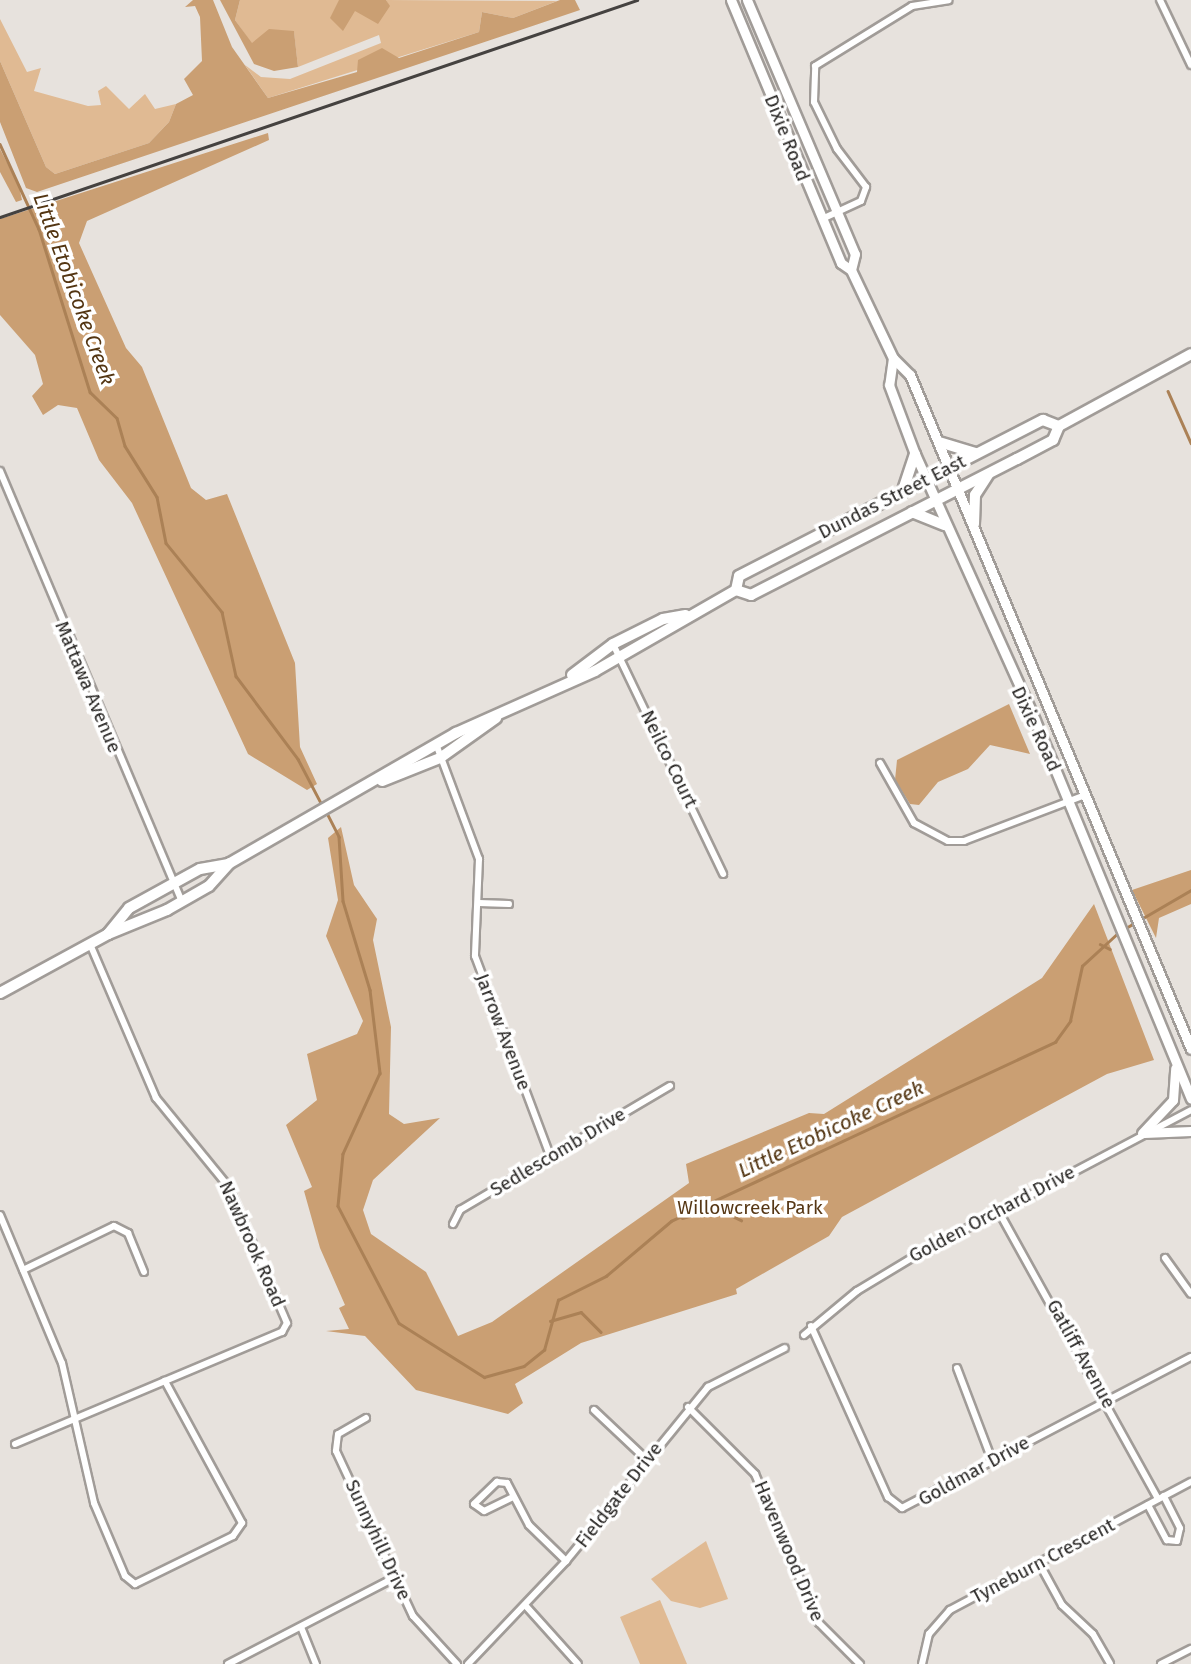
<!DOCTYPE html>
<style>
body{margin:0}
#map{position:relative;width:1191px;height:1664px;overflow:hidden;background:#e7e2dd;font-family:"Fira Sans",sans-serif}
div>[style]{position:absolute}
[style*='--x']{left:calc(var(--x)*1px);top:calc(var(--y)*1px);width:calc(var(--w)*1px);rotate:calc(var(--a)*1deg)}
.green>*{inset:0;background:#e0ba93}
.forest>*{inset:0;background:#ca9f73}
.stream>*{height:2.5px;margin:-1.25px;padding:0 1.25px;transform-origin:1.25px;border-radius:1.25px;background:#ab8156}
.roads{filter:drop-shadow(2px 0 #a19c98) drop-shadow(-2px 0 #a19c98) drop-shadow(0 2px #a19c98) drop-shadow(0 -2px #a19c98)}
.minor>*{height:6px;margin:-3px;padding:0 3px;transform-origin:3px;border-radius:3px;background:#fff}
.secondary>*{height:9px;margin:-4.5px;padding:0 4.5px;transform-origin:4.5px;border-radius:4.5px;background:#fff}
.primary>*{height:10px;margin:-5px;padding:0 5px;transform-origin:5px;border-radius:5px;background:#fff}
.rail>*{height:2.5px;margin:-1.25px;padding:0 1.25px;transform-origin:1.25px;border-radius:1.25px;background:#454240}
span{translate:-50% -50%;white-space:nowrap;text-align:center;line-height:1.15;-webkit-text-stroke:7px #fff;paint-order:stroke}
.street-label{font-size:19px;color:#272523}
.park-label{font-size:19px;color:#563715}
.water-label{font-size:21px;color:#533512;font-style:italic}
</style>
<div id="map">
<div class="green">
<div style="clip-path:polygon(240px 0,339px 0,355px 11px,389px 6px,386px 0,557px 1px,513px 18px,482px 12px,479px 32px,268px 98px,245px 65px,261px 77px,290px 79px,381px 43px,379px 35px,298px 67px,294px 32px,252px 44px,235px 20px)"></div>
<div style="clip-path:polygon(0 19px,27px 72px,41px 68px,34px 91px,88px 106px,101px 105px,98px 91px,106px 86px,129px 109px,145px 94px,155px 109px,176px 104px,169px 122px,149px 143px,55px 174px,46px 167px,0 61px)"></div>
<div style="clip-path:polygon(706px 1541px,728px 1599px,700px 1608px,671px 1601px,651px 1579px)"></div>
<div style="clip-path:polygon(660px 1600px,687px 1664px,640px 1664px,620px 1617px)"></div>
</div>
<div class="forest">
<div style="clip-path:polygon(193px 0,213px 0,232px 47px,268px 98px,357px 72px,358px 60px,382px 48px,399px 58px,479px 32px,482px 12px,513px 18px,560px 0,575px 0,580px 10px,37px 192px,26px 188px,0 122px,0 61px,46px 167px,55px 174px,149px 143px,169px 122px,176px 104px,193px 95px,184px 79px,202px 61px,200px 17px,195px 6px,185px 7px)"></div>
<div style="clip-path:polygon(220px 0,240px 0,235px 20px,252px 43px,269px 29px,294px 31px,298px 67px,274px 71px,254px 64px)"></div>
<div style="clip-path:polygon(339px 0,386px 0,390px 6px,378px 24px,355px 11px,343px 31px,330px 18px)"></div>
<div style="clip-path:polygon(268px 133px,269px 140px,87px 221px,79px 243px,126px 348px,142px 367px,191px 488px,206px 500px,227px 494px,295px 663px,300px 747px,317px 784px,307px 790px,248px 754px,132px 503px,99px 460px,77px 408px,58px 405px,43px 415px,32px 396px,43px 384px,35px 355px,0 315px,0 219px)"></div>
<div style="clip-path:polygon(0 149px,19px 186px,22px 200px,16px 202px,0 172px)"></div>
<div style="clip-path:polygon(1009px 704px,1030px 754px,990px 745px,968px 769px,938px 782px,919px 805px,910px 804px,895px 780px,897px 760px)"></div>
<div style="clip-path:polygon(341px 827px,354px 885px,377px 919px,373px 940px,391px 1027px,389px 1114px,404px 1124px,440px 1118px,373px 1180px,363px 1210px,371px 1234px,426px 1272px,458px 1336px,492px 1322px,689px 1183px,686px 1164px,809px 1113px,824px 1114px,1042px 978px,1094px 904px,1154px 1060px,1107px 1074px,842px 1217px,829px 1236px,736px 1289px,737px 1294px,581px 1343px,515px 1384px,523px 1403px,508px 1414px,416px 1390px,365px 1336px,326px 1331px,349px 1329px,339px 1308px,345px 1305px,320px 1248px,304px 1191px,312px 1187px,286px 1125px,317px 1100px,307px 1054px,357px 1034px,363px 1021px,326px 936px,338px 900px,328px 838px)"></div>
<div style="clip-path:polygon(1191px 870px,1191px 904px,1159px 918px,1156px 938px,1132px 890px)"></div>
</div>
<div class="stream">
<div style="--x:0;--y:144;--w:94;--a:65.4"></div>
<div style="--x:39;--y:229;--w:171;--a:72.6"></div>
<div style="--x:90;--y:392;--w:37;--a:44"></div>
<div style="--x:117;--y:418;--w:29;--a:74"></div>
<div style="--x:125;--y:446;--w:60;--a:57.9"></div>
<div style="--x:157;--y:497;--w:47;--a:78.9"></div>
<div style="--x:166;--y:543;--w:89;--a:50.9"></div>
<div style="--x:222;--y:612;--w:66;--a:77.7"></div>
<div style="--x:236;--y:676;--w:104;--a:53.2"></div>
<div style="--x:298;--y:759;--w:52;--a:62.4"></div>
<div style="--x:1168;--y:391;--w:57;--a:66.1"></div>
<div style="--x:326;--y:811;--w:29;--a:63"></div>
<div style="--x:339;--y:837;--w:64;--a:86.4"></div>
<div style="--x:343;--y:901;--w:93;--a:73.1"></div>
<div style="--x:370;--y:990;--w:84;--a:83.1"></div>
<div style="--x:380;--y:1073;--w:89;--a:114.6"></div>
<div style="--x:343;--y:1154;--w:52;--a:95.5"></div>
<div style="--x:338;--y:1206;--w:132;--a:62.5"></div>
<div style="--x:399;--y:1323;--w:101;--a:32.4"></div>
<div style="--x:484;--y:1377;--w:41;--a:-15.4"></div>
<div style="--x:524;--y:1366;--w:26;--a:-39"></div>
<div style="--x:544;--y:1350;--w:52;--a:-74.4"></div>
<div style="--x:558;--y:1300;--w:54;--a:-26.6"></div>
<div style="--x:606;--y:1276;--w:85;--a:-40.2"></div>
<div style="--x:671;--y:1221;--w:424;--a:-25"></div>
<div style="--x:1055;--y:1042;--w:26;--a:-54"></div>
<div style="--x:1070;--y:1021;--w:56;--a:-77.7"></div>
<div style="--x:1082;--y:966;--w:50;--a:-42.6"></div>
<div style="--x:1124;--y:929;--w:78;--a:-30.2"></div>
<div style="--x:1100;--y:944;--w:11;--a:27"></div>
<div style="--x:682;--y:1218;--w:35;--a:-16"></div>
<div style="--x:716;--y:1208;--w:28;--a:26"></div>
<div style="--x:550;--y:1321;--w:32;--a:-16"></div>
<div style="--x:581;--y:1312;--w:28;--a:45"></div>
</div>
<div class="roads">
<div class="minor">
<div style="--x:1160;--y:0;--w:72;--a:64.5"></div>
<div style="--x:822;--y:219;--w:43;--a:-24.8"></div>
<div style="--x:861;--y:201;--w:15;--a:-70"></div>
<div style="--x:866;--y:187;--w:48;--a:-127.3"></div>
<div style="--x:837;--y:149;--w:52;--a:-116.1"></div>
<div style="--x:814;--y:102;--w:36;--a:-88"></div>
<div style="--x:815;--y:66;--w:114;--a:-31.7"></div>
<div style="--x:912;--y:6;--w:37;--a:-9"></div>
<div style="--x:0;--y:471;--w:467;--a:67.1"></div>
<div style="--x:613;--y:644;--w:255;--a:64.4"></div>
<div style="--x:436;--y:744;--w:123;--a:69.5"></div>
<div style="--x:479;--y:859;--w:97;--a:92.4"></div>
<div style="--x:475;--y:956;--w:214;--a:69.4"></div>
<div style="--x:880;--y:763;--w:69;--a:60.5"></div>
<div style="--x:914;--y:823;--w:38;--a:28"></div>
<div style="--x:948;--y:841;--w:16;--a:0"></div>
<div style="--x:964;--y:841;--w:129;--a:-20.8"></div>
<div style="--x:479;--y:903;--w:30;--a:2"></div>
<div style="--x:999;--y:1212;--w:328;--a:61"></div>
<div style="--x:0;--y:1215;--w:160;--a:67.3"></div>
<div style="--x:62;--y:1363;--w:144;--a:77.1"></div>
<div style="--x:94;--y:1503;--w:79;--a:67"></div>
<div style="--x:125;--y:1576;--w:13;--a:39"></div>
<div style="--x:135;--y:1584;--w:109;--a:-26.1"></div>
<div style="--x:233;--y:1536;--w:16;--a:-55"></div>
<div style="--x:242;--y:1523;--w:162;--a:-118.5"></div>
<div style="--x:453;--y:1224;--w:16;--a:-63"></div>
<div style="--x:460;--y:1210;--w:244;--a:-30.6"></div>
<div style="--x:1165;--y:1258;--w:44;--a:54.2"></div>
<div style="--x:23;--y:1270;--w:101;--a:-25.8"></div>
<div style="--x:114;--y:1226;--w:16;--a:27"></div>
<div style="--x:128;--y:1233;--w:42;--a:67.7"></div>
<div style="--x:811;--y:1326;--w:188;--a:65.8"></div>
<div style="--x:888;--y:1497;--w:18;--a:38"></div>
<div style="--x:902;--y:1508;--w:326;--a:-27.6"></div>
<div style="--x:804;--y:1335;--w:69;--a:-39.7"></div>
<div style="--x:857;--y:1291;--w:74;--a:-31.1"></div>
<div style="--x:920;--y:1253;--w:306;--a:-27.8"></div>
<div style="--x:957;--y:1368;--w:98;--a:69.2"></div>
<div style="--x:688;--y:1407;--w:95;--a:45"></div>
<div style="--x:755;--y:1474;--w:162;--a:66.8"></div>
<div style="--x:819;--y:1623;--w:58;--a:45"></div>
<div style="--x:594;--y:1410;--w:71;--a:43.3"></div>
<div style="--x:366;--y:1418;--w:32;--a:150"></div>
<div style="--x:338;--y:1434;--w:17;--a:97"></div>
<div style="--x:336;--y:1451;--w:182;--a:65"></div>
<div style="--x:413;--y:1616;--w:65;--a:47.5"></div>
<div style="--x:15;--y:1444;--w:290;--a:-22.8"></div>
<div style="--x:282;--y:1332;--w:10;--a:-61"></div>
<div style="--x:287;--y:1323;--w:149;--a:-113.3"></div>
<div style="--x:228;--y:1186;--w:114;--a:-129.3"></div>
<div style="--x:156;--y:1098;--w:168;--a:-113.2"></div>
<div style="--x:513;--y:1497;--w:32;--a:154"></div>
<div style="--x:484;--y:1511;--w:12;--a:-145"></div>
<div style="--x:474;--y:1504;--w:32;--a:-44"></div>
<div style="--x:497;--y:1482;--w:10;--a:6"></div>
<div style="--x:507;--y:1483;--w:47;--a:62.4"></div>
<div style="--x:529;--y:1525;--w:52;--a:44.2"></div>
<div style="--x:1148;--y:1505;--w:40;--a:62"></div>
<div style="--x:1167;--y:1540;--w:10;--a:6"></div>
<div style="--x:1177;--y:1541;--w:13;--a:-77"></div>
<div style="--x:1180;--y:1528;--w:36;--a:-117"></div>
<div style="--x:1039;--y:1563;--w:48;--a:61.3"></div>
<div style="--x:1062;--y:1605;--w:42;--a:43.1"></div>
<div style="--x:1093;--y:1634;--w:34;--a:60"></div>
<div style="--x:525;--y:1605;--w:79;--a:48.1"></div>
<div style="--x:301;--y:1627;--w:40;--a:68"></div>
<div style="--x:228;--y:1664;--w:189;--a:-27.4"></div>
<div style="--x:468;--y:1664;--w:142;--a:-46.4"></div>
<div style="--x:566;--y:1561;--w:225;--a:-50.8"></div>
<div style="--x:708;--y:1387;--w:86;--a:-26.9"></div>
<div style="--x:922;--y:1664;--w:31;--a:-77"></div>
<div style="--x:929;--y:1634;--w:32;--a:-49"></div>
<div style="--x:950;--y:1610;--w:273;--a:-28"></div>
<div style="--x:1161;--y:1664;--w:34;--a:-27"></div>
</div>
<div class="secondary">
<div style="--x:731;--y:0;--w:285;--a:67.3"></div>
<div style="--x:841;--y:263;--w:12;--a:35"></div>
<div style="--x:851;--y:270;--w:98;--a:64.5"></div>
<div style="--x:893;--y:358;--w:24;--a:45"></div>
<div style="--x:910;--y:375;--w:730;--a:67.37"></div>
<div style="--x:747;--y:0;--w:276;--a:67"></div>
<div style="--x:855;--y:254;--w:16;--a:104"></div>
<div style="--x:893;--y:358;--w:27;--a:98"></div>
<div style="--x:889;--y:385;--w:74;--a:69.4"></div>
<div style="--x:915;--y:454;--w:284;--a:65.7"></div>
<div style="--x:1032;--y:713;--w:417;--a:67.6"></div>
<div style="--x:1142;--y:1133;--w:45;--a:-46.8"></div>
<div style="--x:1173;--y:1100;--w:32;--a:-86"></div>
<div style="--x:1144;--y:1133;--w:47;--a:-2.4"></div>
</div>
<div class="primary">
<div style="--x:939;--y:442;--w:39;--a:17"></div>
<div style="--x:902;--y:493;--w:41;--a:-71.6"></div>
<div style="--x:912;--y:512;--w:35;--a:22"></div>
<div style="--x:974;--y:524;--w:29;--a:-88"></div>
<div style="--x:975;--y:495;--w:24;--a:-57"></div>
<div style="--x:736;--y:590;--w:14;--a:-78"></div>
<div style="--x:739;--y:576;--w:342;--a:-27.2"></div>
<div style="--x:1043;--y:420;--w:17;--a:21"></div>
<div style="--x:572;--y:675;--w:51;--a:-37.1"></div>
<div style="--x:613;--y:644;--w:56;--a:-26.6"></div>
<div style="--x:663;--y:619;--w:23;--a:-10"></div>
<div style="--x:382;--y:781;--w:62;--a:-21.6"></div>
<div style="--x:440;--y:758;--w:69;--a:-35.5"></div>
<div style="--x:108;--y:934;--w:33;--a:-51"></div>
<div style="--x:129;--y:908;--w:81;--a:-28.8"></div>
<div style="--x:200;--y:869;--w:29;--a:-10"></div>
<div style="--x:0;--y:993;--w:123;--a:-28.6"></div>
<div style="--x:108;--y:934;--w:64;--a:-22.1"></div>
<div style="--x:167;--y:910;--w:48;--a:-29.7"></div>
<div style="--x:209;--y:886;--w:31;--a:-48"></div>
<div style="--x:230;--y:863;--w:261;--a:-29.9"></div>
<div style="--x:456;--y:733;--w:152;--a:-24"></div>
<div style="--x:595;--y:671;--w:163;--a:-29.9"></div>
<div style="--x:736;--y:590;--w:16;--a:18"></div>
<div style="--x:751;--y:595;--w:299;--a:-27.1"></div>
<div style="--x:1017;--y:459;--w:41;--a:-27.8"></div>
<div style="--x:1053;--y:440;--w:15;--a:-67"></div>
<div style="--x:1059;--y:426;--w:150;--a:-28.6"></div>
</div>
</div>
<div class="rail">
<div style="--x:0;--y:217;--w:673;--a:-18.81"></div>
</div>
<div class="street-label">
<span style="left:787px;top:138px;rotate:68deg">Dixie Road</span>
<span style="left:892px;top:497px;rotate:-27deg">Dundas Street East</span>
<span style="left:88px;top:687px;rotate:67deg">Mattawa Avenue</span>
<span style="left:1036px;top:729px;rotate:65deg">Dixie Road</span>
<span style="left:669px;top:759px;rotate:64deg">Neilco Court</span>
<span style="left:503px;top:1032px;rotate:69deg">Jarrow Avenue</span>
<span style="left:558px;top:1152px;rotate:-31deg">Sedlescomb Drive</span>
<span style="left:992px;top:1214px;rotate:-28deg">Golden Orchard Drive</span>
<span style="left:252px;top:1244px;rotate:66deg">Nawbrook Road</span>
<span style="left:1081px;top:1354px;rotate:61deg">Gatliff Avenue</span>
<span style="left:974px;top:1471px;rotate:-29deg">Goldmar Drive</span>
<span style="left:619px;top:1495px;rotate:-52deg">Fieldgate Drive</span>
<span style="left:378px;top:1540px;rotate:65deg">Sunnyhill Drive</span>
<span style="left:789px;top:1551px;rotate:67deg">Havenwood Drive</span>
<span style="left:1043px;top:1561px;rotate:-28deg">Tyneburn Crescent</span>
</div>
<div class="park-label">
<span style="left:750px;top:1208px">Willowcreek Park</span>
</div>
<div class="water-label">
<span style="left:74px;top:289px;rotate:70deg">Little Etobicoke Creek</span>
<span style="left:831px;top:1129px;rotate:-25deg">Little Etobicoke Creek</span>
</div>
</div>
